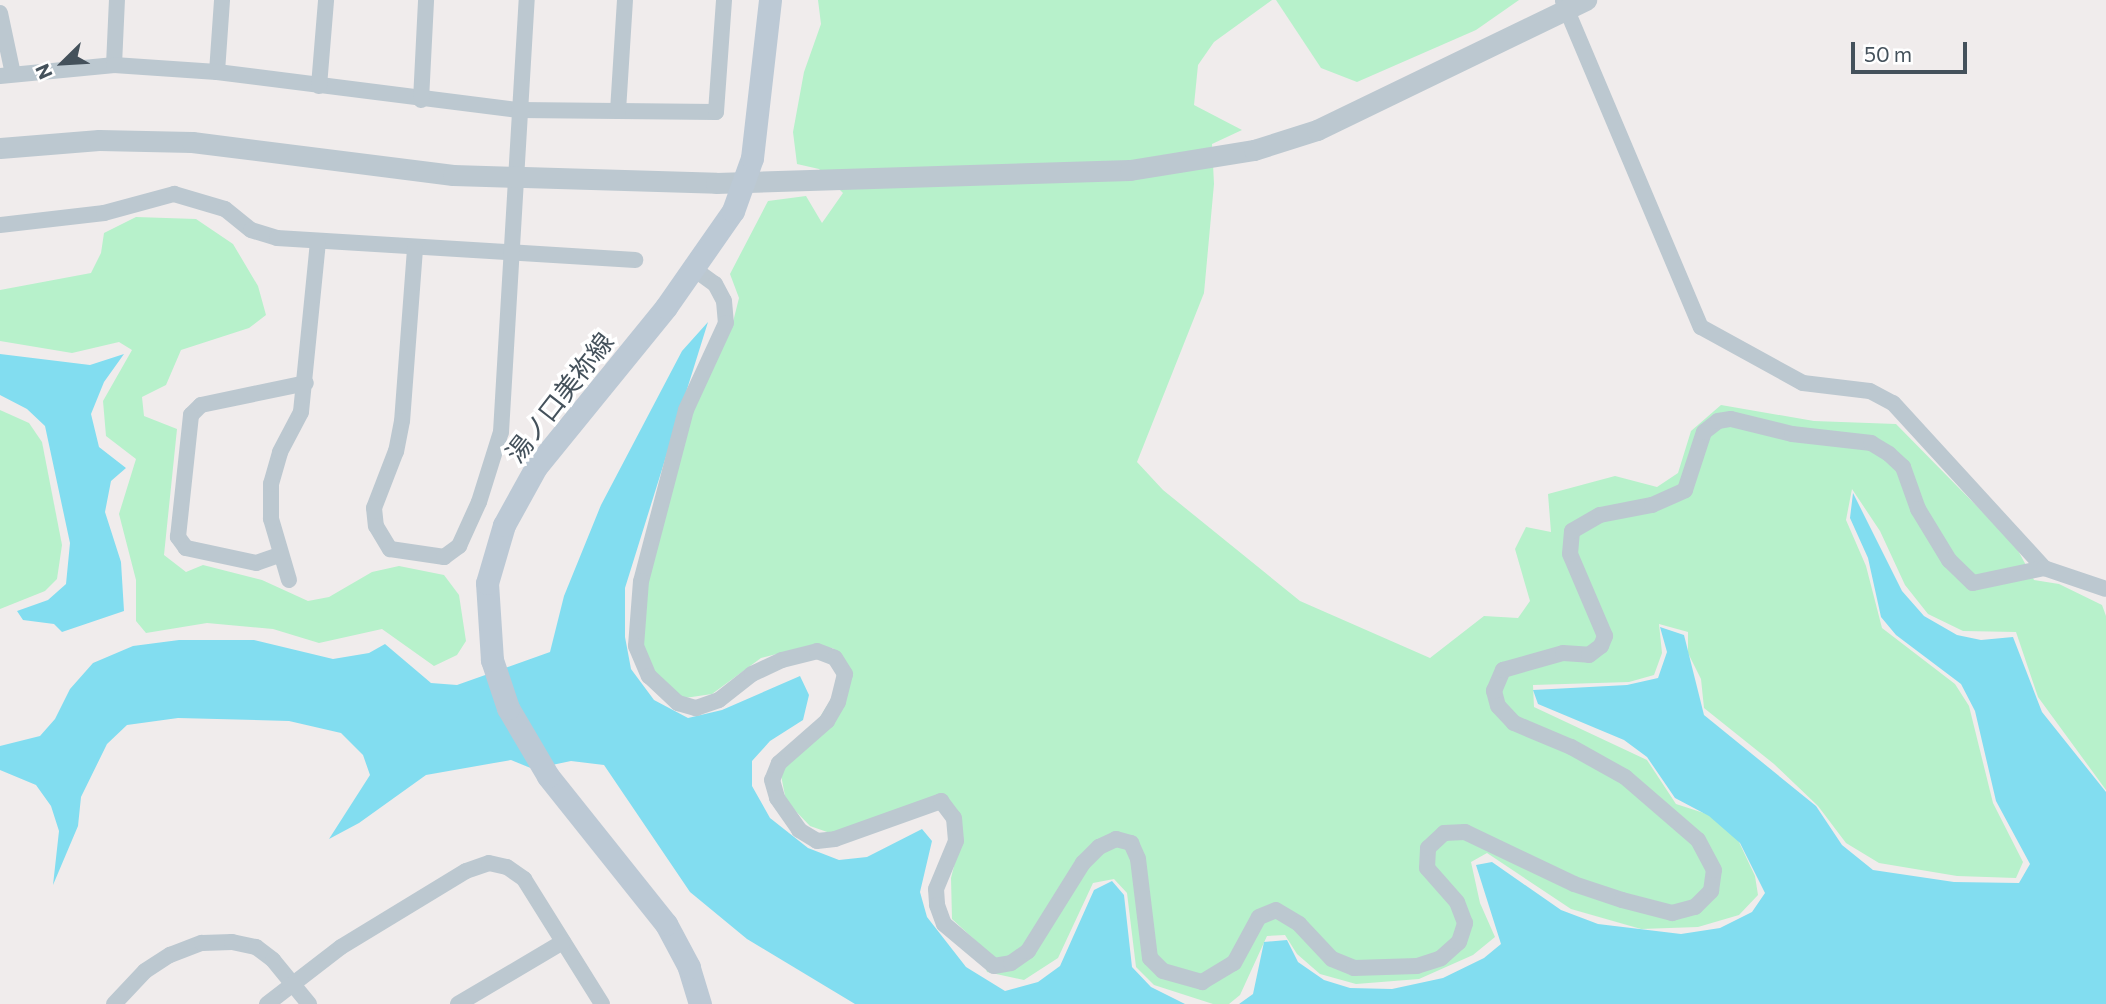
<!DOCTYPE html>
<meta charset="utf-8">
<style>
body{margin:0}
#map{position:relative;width:2106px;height:1004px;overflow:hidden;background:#f0ecec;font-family:Commissioner,"Noto Sans JP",sans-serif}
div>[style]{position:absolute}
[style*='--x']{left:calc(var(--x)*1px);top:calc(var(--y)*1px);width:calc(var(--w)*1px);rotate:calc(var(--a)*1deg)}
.green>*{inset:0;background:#b7f1cb}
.water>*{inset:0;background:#82ddf0}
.minor>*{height:16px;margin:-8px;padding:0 8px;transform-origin:8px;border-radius:8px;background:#bcc8d0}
.tertiary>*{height:21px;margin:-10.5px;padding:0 10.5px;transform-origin:10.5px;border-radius:10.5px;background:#bcc8d0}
.secondary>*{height:23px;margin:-11.5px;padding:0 11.5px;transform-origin:11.5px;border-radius:11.5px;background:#bcc9d5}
span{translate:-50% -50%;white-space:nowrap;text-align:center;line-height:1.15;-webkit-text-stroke:7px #fff;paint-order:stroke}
.street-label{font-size:26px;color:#44515b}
.north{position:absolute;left:28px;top:28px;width:70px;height:70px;-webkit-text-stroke:5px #fff;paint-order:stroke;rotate:246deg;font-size:19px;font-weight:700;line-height:28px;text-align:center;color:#44515b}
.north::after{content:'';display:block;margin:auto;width:24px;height:32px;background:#44515b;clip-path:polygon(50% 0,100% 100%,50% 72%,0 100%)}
.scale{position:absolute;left:1851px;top:42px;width:116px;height:32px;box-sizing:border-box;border:4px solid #44515b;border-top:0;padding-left:9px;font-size:21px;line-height:24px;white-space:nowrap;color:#44515b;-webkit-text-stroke:5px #fff;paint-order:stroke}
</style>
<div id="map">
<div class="green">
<div style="clip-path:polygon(818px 0,1272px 0,1214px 42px,1198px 65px,1194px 105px,1242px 130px,1212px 144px,1214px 184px,1204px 293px,1137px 462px,1163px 490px,1300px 601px,1430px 658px,1484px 616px,1518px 618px,1530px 601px,1515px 549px,1526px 527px,1551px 532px,1548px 494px,1615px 476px,1657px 487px,1678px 473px,1691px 431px,1721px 405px,1814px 421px,1896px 424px,2015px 545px,2034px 580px,2059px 584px,2102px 605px,2106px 616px,2106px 790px,2038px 697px,2016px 632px,1963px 631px,1928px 614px,1905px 585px,1880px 531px,1852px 489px,1846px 520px,1866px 566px,1882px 628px,1955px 684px,1969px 706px,1993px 803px,2023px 862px,2016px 878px,1957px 876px,1879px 863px,1846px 843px,1818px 806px,1774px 764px,1704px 708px,1701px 679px,1688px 653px,1688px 632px,1659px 624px,1662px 653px,1654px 675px,1629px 682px,1533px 685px,1534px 707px,1647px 760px,1676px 804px,1710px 815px,1738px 840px,1755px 876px,1758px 895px,1739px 915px,1698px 927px,1641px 929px,1571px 909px,1487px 853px,1471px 862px,1480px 903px,1495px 937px,1473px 955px,1419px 979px,1356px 984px,1320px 974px,1297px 954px,1285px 935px,1267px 936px,1240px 995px,1229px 1004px,1213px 1004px,1154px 985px,1136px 967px,1127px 893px,1114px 879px,1093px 883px,1058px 958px,1024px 980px,987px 972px,976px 941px,952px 919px,951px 878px,961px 838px,947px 804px,830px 833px,810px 826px,786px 801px,780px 770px,800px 749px,848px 672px,833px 648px,804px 647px,761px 658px,712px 694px,678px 699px,655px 674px,642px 647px,647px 576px,690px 408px,731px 330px,739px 298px,730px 274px,768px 201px,806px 196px,822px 223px,843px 193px,819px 169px,797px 164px,793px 132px,804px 72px,821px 24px)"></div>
<div style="clip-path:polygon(1276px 0,1519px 0,1476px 30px,1357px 82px,1321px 68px)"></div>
<div style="clip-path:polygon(136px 217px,196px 219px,233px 244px,258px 286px,266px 315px,249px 328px,181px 350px,166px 385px,142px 397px,144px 416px,177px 429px,164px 555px,186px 572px,203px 565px,262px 580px,308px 601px,329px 597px,372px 572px,399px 566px,444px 575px,459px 595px,466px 641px,457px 655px,434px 666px,382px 629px,319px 643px,273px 629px,207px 623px,146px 633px,136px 621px,136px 580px,119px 514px,136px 459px,106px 436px,103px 401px,132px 350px,119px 342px,72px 353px,0 341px,0 290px,91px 273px,101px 253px,104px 233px)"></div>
<div style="clip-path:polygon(0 410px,29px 423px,42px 442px,62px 545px,57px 579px,45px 591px,0 609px)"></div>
</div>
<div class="water">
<div style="clip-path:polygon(708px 322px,625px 588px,625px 637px,631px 669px,654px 700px,688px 718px,722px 710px,800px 676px,809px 695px,803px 720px,770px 741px,752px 761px,752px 786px,770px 818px,808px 848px,839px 860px,867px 857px,922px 829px,932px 841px,920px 892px,927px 917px,966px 967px,1005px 991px,1038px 982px,1060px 966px,1094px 890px,1112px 881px,1124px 895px,1132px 967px,1151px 987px,1185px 1004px,855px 1004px,747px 939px,690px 892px,604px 765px,571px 761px,533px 769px,511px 760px,426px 775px,359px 823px,329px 839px,370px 775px,363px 755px,341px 733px,289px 721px,178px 718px,127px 725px,107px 744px,81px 797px,78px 826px,53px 885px,59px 831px,51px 806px,36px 785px,0 770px,0 746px,40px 736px,55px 719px,70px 689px,93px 663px,133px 646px,179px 640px,254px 640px,333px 659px,369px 653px,385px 644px,431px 683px,457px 685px,550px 652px,564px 596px,601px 505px,682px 351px)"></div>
<div style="clip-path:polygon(0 354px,90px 365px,124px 354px,104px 382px,91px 414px,99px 447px,126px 468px,111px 481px,105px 512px,121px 562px,124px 611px,62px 632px,54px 624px,23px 620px,17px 611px,48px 600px,66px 584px,70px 543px,45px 426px,27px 409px,0 395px)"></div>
<div style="clip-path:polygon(1853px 493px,1902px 591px,1924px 616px,1957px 635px,1981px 640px,2013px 637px,2042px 712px,2106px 792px,2106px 1004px,1239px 1004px,1253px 994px,1264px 942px,1287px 940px,1298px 962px,1324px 980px,1350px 988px,1392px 989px,1443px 978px,1484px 958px,1501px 944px,1476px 865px,1492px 862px,1561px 910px,1598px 924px,1681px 934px,1720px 928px,1752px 912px,1765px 893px,1740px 843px,1709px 816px,1675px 798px,1647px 757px,1624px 740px,1538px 704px,1533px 690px,1627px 685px,1658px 678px,1667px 652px,1660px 627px,1684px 635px,1704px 715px,1816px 806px,1842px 845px,1873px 870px,1954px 882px,2019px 883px,2030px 864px,1996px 801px,1975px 711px,1961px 684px,1896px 635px,1881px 617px,1868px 558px,1850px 518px)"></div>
</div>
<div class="minor">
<div style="--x:1563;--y:1;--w:354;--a:67.1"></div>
<div style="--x:1701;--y:327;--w:116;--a:28.8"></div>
<div style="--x:1803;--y:383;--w:67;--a:6.8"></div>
<div style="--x:1870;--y:391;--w:26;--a:28"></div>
<div style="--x:1893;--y:403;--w:224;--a:47.5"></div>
<div style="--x:0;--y:13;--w:62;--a:78"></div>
<div style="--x:114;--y:65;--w:65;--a:-87.4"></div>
<div style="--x:217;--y:72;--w:72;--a:-86"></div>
<div style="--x:0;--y:76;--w:115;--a:-5.5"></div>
<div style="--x:114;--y:65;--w:103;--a:3.9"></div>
<div style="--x:217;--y:72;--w:304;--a:7.2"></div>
<div style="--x:519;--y:110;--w:197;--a:0.6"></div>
<div style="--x:716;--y:112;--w:112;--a:-85.9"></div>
<div style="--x:319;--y:86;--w:86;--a:-85.3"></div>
<div style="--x:421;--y:100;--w:100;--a:-87.1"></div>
<div style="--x:618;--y:111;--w:111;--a:-86.4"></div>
<div style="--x:0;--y:225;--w:105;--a:-6.6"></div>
<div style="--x:104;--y:213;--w:73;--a:-15.2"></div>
<div style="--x:174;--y:194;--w:53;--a:16.4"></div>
<div style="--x:225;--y:209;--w:33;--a:39"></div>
<div style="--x:251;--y:230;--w:27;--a:17"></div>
<div style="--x:277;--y:238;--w:359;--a:3.5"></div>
<div style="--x:415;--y:249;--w:172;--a:94.3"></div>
<div style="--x:402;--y:421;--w:31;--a:101"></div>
<div style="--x:396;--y:451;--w:61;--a:111.1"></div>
<div style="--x:374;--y:508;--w:18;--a:84"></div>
<div style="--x:376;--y:526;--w:27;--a:59"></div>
<div style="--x:390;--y:549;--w:55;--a:8.4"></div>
<div style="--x:444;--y:557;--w:19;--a:-36"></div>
<div style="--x:459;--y:546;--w:48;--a:-65.6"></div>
<div style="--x:479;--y:502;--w:73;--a:-72.6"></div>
<div style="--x:501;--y:432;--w:433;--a:-86.6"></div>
<div style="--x:694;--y:269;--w:26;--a:36"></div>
<div style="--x:715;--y:284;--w:19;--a:62"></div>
<div style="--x:724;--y:301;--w:22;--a:85"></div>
<div style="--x:726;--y:323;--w:96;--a:114.7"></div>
<div style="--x:686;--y:410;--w:177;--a:104.7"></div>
<div style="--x:641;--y:581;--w:65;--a:94.4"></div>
<div style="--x:636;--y:646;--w:33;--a:67"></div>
<div style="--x:649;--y:676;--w:40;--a:43"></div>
<div style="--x:678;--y:703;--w:19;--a:16"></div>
<div style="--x:696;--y:708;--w:24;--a:-19"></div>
<div style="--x:719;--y:700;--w:42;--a:-38.2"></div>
<div style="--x:752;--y:674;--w:33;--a:-25"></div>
<div style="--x:782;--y:660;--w:36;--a:-14"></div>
<div style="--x:817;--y:651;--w:19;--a:21"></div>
<div style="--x:835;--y:658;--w:19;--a:58"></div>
<div style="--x:845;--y:674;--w:29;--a:104"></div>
<div style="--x:838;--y:702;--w:22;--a:120"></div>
<div style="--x:827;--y:721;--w:64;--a:138.8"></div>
<div style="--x:779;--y:763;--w:18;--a:112"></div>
<div style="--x:772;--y:780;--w:19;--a:74"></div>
<div style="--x:777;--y:798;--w:39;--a:55"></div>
<div style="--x:799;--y:830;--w:21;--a:31"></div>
<div style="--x:817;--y:841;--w:18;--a:-6"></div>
<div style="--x:835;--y:839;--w:113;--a:-19.7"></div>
<div style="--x:941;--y:801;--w:21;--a:53"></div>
<div style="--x:954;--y:818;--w:23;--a:85"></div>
<div style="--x:956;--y:841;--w:52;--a:112.6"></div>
<div style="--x:936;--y:889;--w:16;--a:86"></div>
<div style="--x:937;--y:905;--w:20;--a:70"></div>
<div style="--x:944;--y:924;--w:65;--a:40"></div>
<div style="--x:994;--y:966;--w:17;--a:-10"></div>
<div style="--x:1011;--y:963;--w:21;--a:-35"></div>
<div style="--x:1028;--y:951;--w:104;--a:-58"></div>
<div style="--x:1083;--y:863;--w:23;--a:-45"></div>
<div style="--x:1099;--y:847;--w:19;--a:-25"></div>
<div style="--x:1116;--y:839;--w:16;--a:15"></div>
<div style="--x:1131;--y:843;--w:17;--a:66"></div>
<div style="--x:1138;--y:859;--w:100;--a:83.1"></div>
<div style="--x:1150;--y:958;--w:18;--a:45"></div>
<div style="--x:1163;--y:971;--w:41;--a:15.8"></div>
<div style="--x:1202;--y:982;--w:37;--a:-31"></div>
<div style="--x:1234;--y:963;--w:52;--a:-61.5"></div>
<div style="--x:1259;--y:917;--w:18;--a:-22"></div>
<div style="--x:1276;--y:910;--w:27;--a:31"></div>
<div style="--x:1299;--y:924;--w:48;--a:46.7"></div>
<div style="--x:1332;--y:959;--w:24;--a:22"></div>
<div style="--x:1354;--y:968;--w:63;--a:-1.8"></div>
<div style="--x:1417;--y:966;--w:25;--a:-18"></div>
<div style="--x:1441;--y:958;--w:24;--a:-42"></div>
<div style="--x:1459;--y:942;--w:20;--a:-72"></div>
<div style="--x:1465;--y:923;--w:22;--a:-111"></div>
<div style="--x:1457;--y:902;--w:45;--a:-131.4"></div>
<div style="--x:1427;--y:868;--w:20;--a:-87"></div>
<div style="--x:1428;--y:848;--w:22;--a:-43"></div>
<div style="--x:1444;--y:833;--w:21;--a:-3"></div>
<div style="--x:1465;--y:832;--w:121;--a:25.5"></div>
<div style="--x:1574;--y:884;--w:51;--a:18.4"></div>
<div style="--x:1622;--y:900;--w:52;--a:14.6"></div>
<div style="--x:1672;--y:913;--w:24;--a:-15"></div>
<div style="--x:1695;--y:907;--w:23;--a:-45"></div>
<div style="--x:1711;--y:891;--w:21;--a:-82"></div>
<div style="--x:1714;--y:870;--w:34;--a:-118"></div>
<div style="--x:1698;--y:840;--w:96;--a:-139.2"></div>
<div style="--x:1625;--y:777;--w:62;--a:-150.9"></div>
<div style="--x:1571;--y:747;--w:62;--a:-157.2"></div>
<div style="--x:1514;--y:723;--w:23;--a:-133"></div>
<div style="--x:1498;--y:706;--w:16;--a:-105"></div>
<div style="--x:1494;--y:691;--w:23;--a:-67"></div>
<div style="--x:1503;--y:670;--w:62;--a:-15.8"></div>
<div style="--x:1563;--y:653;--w:26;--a:4"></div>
<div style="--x:1589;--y:655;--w:15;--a:-37"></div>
<div style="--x:1601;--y:646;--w:11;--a:-68"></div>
<div style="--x:1605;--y:636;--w:89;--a:-113.1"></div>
<div style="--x:1570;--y:554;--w:23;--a:-85"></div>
<div style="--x:1572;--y:531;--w:32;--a:-30"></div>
<div style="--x:1600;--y:515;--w:53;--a:-10.9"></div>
<div style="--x:1652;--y:505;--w:36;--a:-24"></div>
<div style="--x:1685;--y:490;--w:61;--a:-71.9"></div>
<div style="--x:1704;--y:432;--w:18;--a:-38"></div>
<div style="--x:1718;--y:421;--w:13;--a:-9"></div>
<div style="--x:1731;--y:419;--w:63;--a:13.8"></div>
<div style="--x:1792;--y:434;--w:80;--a:6.5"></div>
<div style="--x:1871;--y:443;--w:21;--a:31"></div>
<div style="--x:1889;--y:454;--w:19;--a:43"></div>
<div style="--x:1903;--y:467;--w:45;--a:70.3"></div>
<div style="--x:1918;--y:509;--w:60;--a:58.7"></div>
<div style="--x:1949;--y:560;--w:33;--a:44"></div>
<div style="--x:1973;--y:583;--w:73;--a:-11.9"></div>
<div style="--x:2044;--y:568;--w:65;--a:18.7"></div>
<div style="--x:279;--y:555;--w:24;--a:161"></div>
<div style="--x:256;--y:563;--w:72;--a:-167.9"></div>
<div style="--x:186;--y:548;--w:14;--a:-126"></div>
<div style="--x:178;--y:537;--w:123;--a:-83.9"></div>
<div style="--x:191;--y:415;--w:14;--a:-45"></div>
<div style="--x:201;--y:405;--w:107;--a:-11.8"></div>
<div style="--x:289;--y:580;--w:64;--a:-106.4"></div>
<div style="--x:271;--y:519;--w:35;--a:-90"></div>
<div style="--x:271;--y:484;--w:33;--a:-74"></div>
<div style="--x:280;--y:452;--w:45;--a:-62.3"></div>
<div style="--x:301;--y:412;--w:170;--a:-84.3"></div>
<div style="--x:114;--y:1004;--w:45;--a:-46.8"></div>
<div style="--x:145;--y:971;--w:30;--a:-33"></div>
<div style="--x:170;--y:955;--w:34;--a:-21"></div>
<div style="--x:202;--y:943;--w:30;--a:-2"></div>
<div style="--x:232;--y:942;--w:25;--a:12"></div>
<div style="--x:256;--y:947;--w:21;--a:37"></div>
<div style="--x:273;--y:960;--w:57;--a:50.7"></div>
<div style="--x:267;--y:1004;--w:93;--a:-37.6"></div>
<div style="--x:341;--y:947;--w:146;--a:-31.3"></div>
<div style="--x:466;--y:871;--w:24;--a:-19"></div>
<div style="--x:489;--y:863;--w:18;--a:13"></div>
<div style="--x:507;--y:867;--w:21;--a:35"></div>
<div style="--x:524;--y:879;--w:147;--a:58"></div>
<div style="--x:458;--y:1004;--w:122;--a:-30.6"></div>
</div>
<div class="tertiary">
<div style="--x:0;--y:148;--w:99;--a:-4.6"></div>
<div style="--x:99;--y:140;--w:93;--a:1.2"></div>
<div style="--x:192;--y:142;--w:263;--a:7.2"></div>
<div style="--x:453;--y:175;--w:263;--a:1.7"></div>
<div style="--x:716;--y:183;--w:414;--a:-1.8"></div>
<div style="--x:1130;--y:170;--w:126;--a:-9.2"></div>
<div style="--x:1254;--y:150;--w:66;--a:-17.6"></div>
<div style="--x:1317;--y:130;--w:299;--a:-25.8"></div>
</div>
<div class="secondary">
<div style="--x:700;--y:1004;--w:39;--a:-107"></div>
<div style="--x:689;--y:967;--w:49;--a:-118.1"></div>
<div style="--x:666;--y:924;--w:189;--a:-128.6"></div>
<div style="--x:548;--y:776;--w:79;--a:-120.5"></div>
<div style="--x:508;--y:708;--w:51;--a:-108.4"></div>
<div style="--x:492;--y:660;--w:77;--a:-93.7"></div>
<div style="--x:487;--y:583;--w:60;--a:-73.7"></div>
<div style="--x:504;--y:525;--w:66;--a:-61.1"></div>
<div style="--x:536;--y:467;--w:206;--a:-50.9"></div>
<div style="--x:666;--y:307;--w:117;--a:-55.1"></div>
<div style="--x:733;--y:211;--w:56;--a:-70.3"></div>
<div style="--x:752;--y:158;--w:159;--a:-83.5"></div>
</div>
<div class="street-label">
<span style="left:559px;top:397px;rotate:-52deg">湯ノ口美祢線</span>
</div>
<div class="north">N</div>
<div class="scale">50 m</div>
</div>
